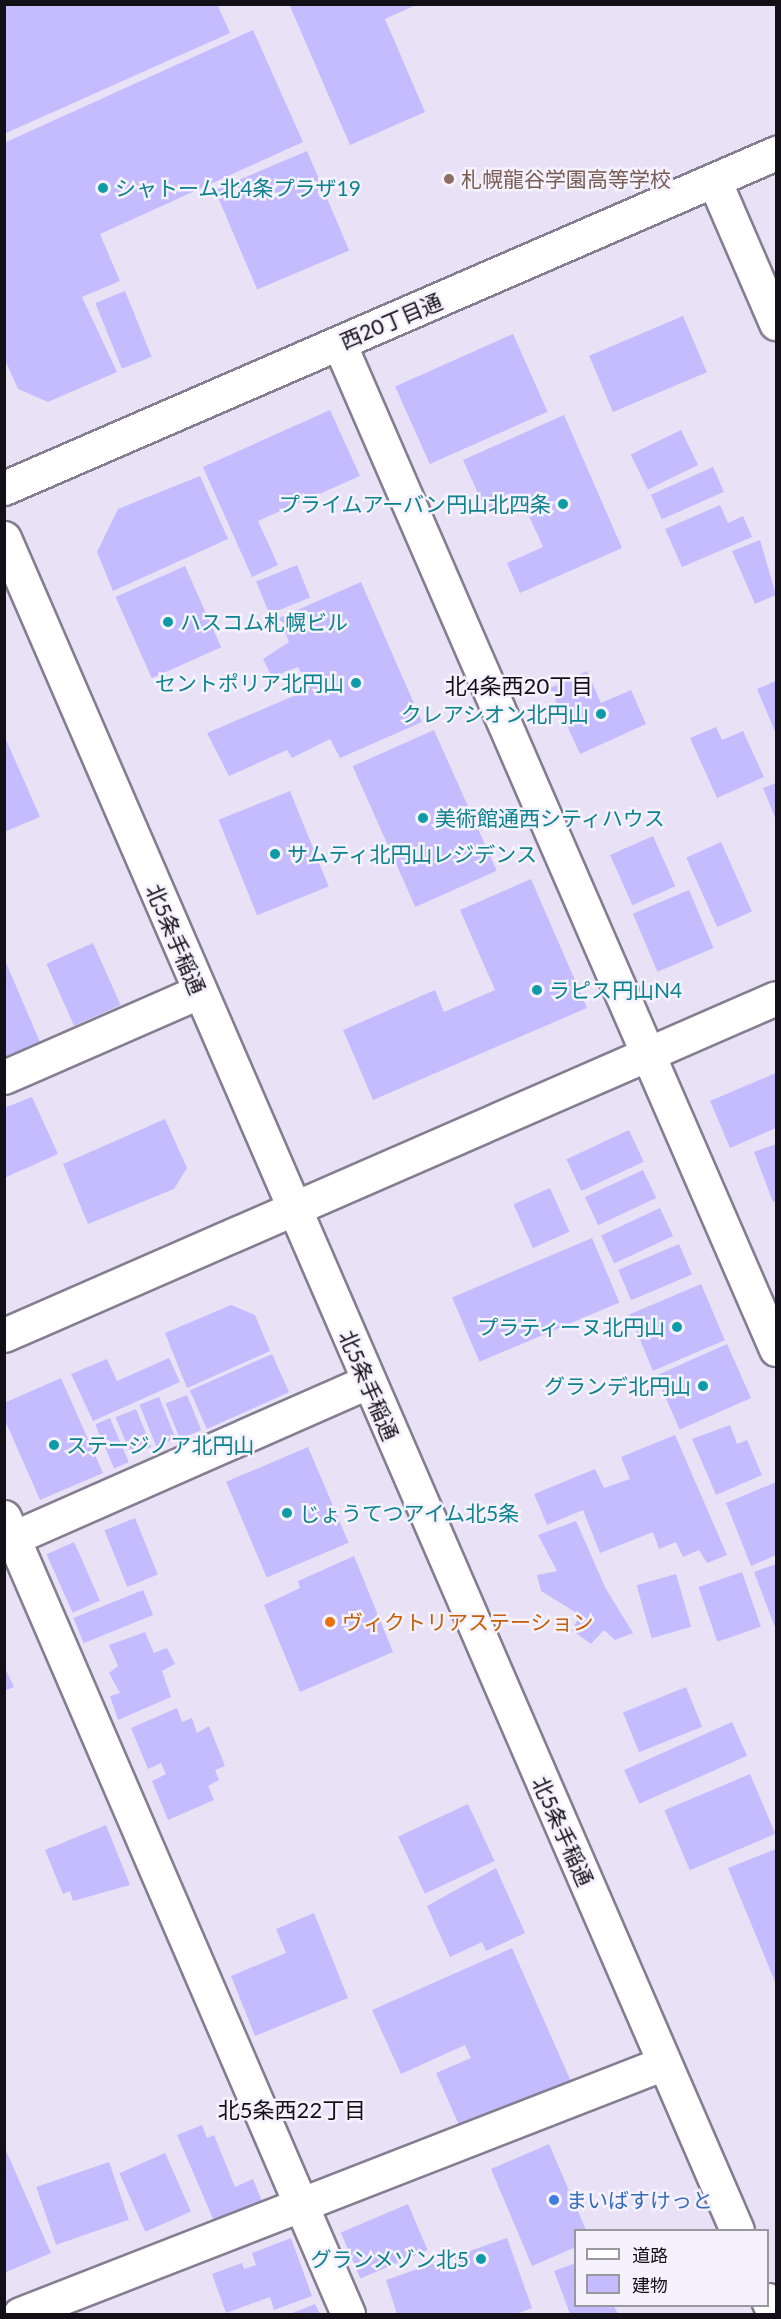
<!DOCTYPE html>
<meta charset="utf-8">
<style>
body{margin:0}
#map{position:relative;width:781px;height:2319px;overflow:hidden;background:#e9e2f6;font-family:Lato,"Noto Sans JP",sans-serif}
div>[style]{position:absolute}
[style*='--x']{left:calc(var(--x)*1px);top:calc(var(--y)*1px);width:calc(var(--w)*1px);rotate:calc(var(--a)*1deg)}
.building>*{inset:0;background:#c4bcfe;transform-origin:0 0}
.roads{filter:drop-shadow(2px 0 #847e90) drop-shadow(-2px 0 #847e90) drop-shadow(0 2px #847e90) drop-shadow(0 -2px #847e90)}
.minor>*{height:33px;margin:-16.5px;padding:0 16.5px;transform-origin:16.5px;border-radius:16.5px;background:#fff}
.dots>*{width:16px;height:16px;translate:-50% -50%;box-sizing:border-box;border:3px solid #f5f1fd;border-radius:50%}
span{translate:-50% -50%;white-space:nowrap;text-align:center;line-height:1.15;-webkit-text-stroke:5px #f5f1fd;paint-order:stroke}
.education-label{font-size:21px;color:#785e54}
.left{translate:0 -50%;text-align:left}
.culture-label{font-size:21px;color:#0d838f}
.right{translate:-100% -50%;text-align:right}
.street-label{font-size:21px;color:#120f16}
.food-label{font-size:21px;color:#c56008}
.shop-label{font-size:21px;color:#366cbe}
.neighbourhood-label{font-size:22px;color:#120f16}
.frame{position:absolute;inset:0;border:6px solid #120f16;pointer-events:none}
.legend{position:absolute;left:574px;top:2229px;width:195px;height:78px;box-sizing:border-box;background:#f5f1fd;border:2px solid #9a97a1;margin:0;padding:8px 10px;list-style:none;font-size:18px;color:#120f16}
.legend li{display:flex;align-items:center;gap:12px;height:30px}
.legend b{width:30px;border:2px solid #9a97a1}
</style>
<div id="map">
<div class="building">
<div style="clip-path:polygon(4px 4px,217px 4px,230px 33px,4px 134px)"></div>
<div style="clip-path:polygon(289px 4px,418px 4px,385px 19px,425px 112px,350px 145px)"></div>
<div style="clip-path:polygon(253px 30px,303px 142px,100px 234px,120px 281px,82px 297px,117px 372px,48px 402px,18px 389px,4px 358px,4px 143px)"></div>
<div style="left:307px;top:151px;width:108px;height:100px;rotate:67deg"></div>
<div style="left:125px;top:291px;width:71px;height:32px;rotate:68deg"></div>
<div style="left:683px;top:316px;width:61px;height:102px;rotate:67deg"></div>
<div style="left:513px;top:334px;width:85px;height:129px;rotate:66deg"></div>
<div style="clip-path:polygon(330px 410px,360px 476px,258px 521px,278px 565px,252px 577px,203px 467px)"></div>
<div style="clip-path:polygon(564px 415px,622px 548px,520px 593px,507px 563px,543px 547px,520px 496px,486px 511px,463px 460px)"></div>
<div style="left:681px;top:430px;width:39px;height:56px;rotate:64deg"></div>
<div style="left:713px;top:467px;width:27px;height:68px;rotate:66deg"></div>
<div style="clip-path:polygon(200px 476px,228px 539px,113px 591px,97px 552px,118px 509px)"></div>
<div style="clip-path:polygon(720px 505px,728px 523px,743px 516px,752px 537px,682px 567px,665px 529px)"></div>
<div style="clip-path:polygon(760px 540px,776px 595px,755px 604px,732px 551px)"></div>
<div style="left:297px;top:565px;width:35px;height:44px;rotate:68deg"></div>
<div style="left:185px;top:566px;width:89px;height:76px;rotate:66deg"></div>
<div style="clip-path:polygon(361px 582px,422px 722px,340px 758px,330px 739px,292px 758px,287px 750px,229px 776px,207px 733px,310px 689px,298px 667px,272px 677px,263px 659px,289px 642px,279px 618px)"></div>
<div style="clip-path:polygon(587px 671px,601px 703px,631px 690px,646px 724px,580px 754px,550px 688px)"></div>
<div style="clip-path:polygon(776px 681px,776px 734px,757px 689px)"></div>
<div style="clip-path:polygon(716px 727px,722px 740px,743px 731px,764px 777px,717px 798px,690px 738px)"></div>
<div style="left:434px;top:730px;width:154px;height:89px;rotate:66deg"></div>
<div style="clip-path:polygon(4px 735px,40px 817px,4px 832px)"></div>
<div style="clip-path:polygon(776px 783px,776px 820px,763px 788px)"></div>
<div style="left:290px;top:791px;width:103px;height:77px;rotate:68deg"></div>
<div style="left:653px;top:836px;width:55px;height:47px;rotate:66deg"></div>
<div style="left:721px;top:842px;width:76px;height:38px;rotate:66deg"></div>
<div style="clip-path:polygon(531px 879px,587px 1008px,373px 1100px,343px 1030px,435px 990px,444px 1012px,495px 990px,460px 910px)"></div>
<div style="left:689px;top:890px;width:63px;height:61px;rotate:67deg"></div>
<div style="left:93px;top:943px;width:68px;height:51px;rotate:66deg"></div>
<div style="clip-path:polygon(4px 958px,40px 1042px,4px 1057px)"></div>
<div style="clip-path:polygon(776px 1073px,776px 1128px,730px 1148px,710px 1101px)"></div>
<div style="clip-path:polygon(32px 1097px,58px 1154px,4px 1178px,4px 1108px)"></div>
<div style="clip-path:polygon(165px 1119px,187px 1168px,174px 1189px,88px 1224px,63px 1164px)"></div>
<div style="left:629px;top:1130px;width:35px;height:69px;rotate:65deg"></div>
<div style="clip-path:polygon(776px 1144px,776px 1201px,773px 1202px,754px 1152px)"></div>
<div style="left:643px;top:1170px;width:31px;height:64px;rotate:65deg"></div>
<div style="left:550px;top:1188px;width:48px;height:40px;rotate:66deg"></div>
<div style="left:660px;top:1208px;width:31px;height:65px;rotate:65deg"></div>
<div style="left:592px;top:1238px;width:70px;height:152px;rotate:67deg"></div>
<div style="left:679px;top:1244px;width:33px;height:66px;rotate:67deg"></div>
<div style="left:701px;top:1284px;width:61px;height:78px;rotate:67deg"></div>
<div style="clip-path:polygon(231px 1305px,255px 1315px,270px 1351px,187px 1388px,165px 1333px)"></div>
<div style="left:727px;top:1344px;width:59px;height:78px;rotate:66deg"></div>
<div style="left:272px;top:1354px;width:42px;height:90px;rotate:66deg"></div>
<div style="clip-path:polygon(169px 1358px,180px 1382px,93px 1421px,71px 1374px,107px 1359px,117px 1381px)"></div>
<div style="clip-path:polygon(61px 1378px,103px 1473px,40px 1500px,4px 1418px,4px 1403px)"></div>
<div style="left:187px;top:1395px;width:38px;height:23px;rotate:68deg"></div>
<div style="left:159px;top:1397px;width:45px;height:21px;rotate:68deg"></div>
<div style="left:136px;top:1409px;width:41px;height:22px;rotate:68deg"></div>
<div style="left:110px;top:1418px;width:48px;height:16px;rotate:67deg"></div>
<div style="clip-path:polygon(730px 1425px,737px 1444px,747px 1440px,762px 1475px,716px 1495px,692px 1439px)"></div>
<div style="clip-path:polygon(675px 1435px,727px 1555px,707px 1563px,699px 1550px,683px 1557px,676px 1542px,659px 1549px,653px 1532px,600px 1553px,583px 1510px,547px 1525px,534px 1494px,595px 1469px,604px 1488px,630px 1479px,621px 1457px)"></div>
<div style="left:308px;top:1447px;width:104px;height:89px;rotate:67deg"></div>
<div style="clip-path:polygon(776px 1482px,776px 1555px,751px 1566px,726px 1503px)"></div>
<div style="left:135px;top:1518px;width:61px;height:33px;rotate:68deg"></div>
<div style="clip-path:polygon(576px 1521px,606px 1589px,633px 1633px,615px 1640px,604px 1630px,591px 1644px,572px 1630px,580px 1615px,541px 1591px,537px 1575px,557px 1571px,538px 1535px)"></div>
<div style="left:74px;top:1542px;width:64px;height:30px;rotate:66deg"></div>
<div style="clip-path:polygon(354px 1556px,393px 1652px,300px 1692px,264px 1605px,300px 1588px,298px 1581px)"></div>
<div style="clip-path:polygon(776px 1564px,776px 1630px,754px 1572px)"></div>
<div style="left:742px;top:1572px;width:58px;height:46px;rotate:71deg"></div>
<div style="left:676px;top:1574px;width:55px;height:41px;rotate:74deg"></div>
<div style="left:143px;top:1590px;width:27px;height:75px;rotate:68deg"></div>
<div style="clip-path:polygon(145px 1632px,154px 1653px,167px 1648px,175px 1664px,162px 1671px,171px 1697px,118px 1720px,110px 1696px,120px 1693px,109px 1673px,118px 1666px,109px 1645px)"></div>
<div style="clip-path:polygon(4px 1666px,14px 1687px,4px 1691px)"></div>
<div style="left:686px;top:1687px;width:43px;height:68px;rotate:68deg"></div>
<div style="clip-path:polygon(177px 1708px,182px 1722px,192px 1718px,197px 1733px,209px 1726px,225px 1766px,215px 1770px,219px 1780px,208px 1786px,214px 1800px,168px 1820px,152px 1781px,166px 1774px,161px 1763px,148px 1769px,131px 1728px)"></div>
<div style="left:732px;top:1722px;width:37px;height:118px;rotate:66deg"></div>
<div style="left:750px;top:1774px;width:65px;height:93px;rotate:67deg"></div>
<div style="left:468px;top:1804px;width:63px;height:77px;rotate:65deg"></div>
<div style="clip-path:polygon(106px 1825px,130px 1885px,73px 1901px,70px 1891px,63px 1894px,45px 1850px)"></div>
<div style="clip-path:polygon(776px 1849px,776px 1984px,728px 1868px)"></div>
<div style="clip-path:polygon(496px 1868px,525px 1933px,486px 1951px,482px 1942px,450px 1957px,427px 1906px)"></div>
<div style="clip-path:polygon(314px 1913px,348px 1998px,255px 2036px,231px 1976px,286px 1953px,276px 1929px)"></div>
<div style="clip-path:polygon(512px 1948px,573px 2086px,463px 2134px,436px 2073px,471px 2058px,465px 2045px,401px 2074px,372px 2010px)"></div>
<div style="clip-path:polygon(202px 2125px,207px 2138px,214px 2135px,235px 2187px,253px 2179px,262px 2201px,214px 2221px,177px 2135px)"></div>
<div style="clip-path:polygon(549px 2144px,586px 2230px,576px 2230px,576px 2247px,532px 2266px,491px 2169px)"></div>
<div style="clip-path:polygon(4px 2146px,51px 2253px,4px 2273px)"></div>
<div style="left:165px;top:2153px;width:64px;height:50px;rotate:66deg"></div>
<div style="left:109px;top:2162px;width:61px;height:77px;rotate:71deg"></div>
<div style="left:408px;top:2204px;width:50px;height:73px;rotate:67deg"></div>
<div style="clip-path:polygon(291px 2238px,312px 2296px,274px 2310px,270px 2297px,226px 2313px,212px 2274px,242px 2263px,244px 2269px,256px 2265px,252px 2253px)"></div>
<div style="clip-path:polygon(507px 2238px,532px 2308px,516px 2314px,397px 2314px,386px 2280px)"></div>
<div style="clip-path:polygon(576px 2263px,576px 2306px,614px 2306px,618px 2314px,570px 2314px,554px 2271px)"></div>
<div style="clip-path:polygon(315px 2304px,320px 2314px,290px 2314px)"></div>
</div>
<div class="roads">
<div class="minor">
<div style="--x:714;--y:180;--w:156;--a:66.6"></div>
<div style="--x:339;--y:343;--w:1097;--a:66.52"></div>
<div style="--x:4;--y:488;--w:842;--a:-23.46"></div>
<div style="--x:4;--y:538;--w:1844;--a:66.58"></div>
<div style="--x:4;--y:1077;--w:213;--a:-23.6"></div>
<div style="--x:4;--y:1335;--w:842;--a:-23.58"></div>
<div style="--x:4;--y:1517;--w:868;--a:66.65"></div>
<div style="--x:4;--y:1542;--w:397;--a:-23.8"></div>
<div style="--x:768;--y:2300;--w:15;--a:67"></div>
<div style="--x:20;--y:2314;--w:691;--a:-21.29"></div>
</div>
</div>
<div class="dots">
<div style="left:449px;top:179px;background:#8d6e63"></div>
<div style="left:103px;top:188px;background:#0f9aa8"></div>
<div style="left:563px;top:504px;background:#0f9aa8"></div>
<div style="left:168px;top:622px;background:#0f9aa8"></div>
<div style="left:356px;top:683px;background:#0f9aa8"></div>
<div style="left:601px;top:714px;background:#0f9aa8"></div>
<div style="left:423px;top:818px;background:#0f9aa8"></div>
<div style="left:275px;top:854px;background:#0f9aa8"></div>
<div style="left:537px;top:990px;background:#0f9aa8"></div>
<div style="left:677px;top:1327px;background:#0f9aa8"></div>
<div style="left:703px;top:1386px;background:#0f9aa8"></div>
<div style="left:54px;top:1445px;background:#0f9aa8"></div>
<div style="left:287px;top:1513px;background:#0f9aa8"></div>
<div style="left:330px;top:1622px;background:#e8710a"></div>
<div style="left:554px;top:2200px;background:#3f7fe0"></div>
<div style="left:481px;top:2259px;background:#0f9aa8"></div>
</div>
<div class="education-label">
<span class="left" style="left:461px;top:179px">札幌龍谷学園高等学校</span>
</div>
<div class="culture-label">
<span class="left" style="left:115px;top:188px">シャトーム北4条プラザ19</span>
<span class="right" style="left:551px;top:504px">プライムアーバン円山北四条</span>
<span class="left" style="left:180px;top:622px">ハスコム札幌ビル</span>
<span class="right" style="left:344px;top:683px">セントポリア北円山</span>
<span class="right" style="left:589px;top:714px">クレアシオン北円山</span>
<span class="left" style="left:435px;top:818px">美術館通西シティハウス</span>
<span class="left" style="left:287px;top:854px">サムティ北円山レジデンス</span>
<span class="left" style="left:549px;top:990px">ラピス円山N4</span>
<span class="right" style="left:665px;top:1327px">プラティーヌ北円山</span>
<span class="right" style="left:691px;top:1386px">グランデ北円山</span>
<span class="left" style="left:66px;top:1445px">ステージノア北円山</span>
<span class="left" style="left:299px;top:1513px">じょうてつアイム北5条</span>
<span class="right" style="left:469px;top:2259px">グランメゾン北5</span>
</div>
<div class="street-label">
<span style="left:391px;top:321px;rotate:-23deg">西20丁目通</span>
<span style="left:176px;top:939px;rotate:67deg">北5条手稲通</span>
<span style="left:369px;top:1385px;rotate:67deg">北5条手稲通</span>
<span style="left:563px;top:1831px;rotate:66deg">北5条手稲通</span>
</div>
<div class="food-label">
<span class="left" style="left:342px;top:1622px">ヴィクトリアステーション</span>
</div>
<div class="shop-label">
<span class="left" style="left:566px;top:2200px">まいばすけっと</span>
</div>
<div class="neighbourhood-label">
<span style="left:519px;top:686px">北4条西20丁目</span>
<span style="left:292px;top:2110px">北5条西22丁目</span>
</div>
<div class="frame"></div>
<ul class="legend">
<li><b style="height:8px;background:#fff"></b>道路</li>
<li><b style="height:16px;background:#c4bcfe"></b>建物</li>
</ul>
</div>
